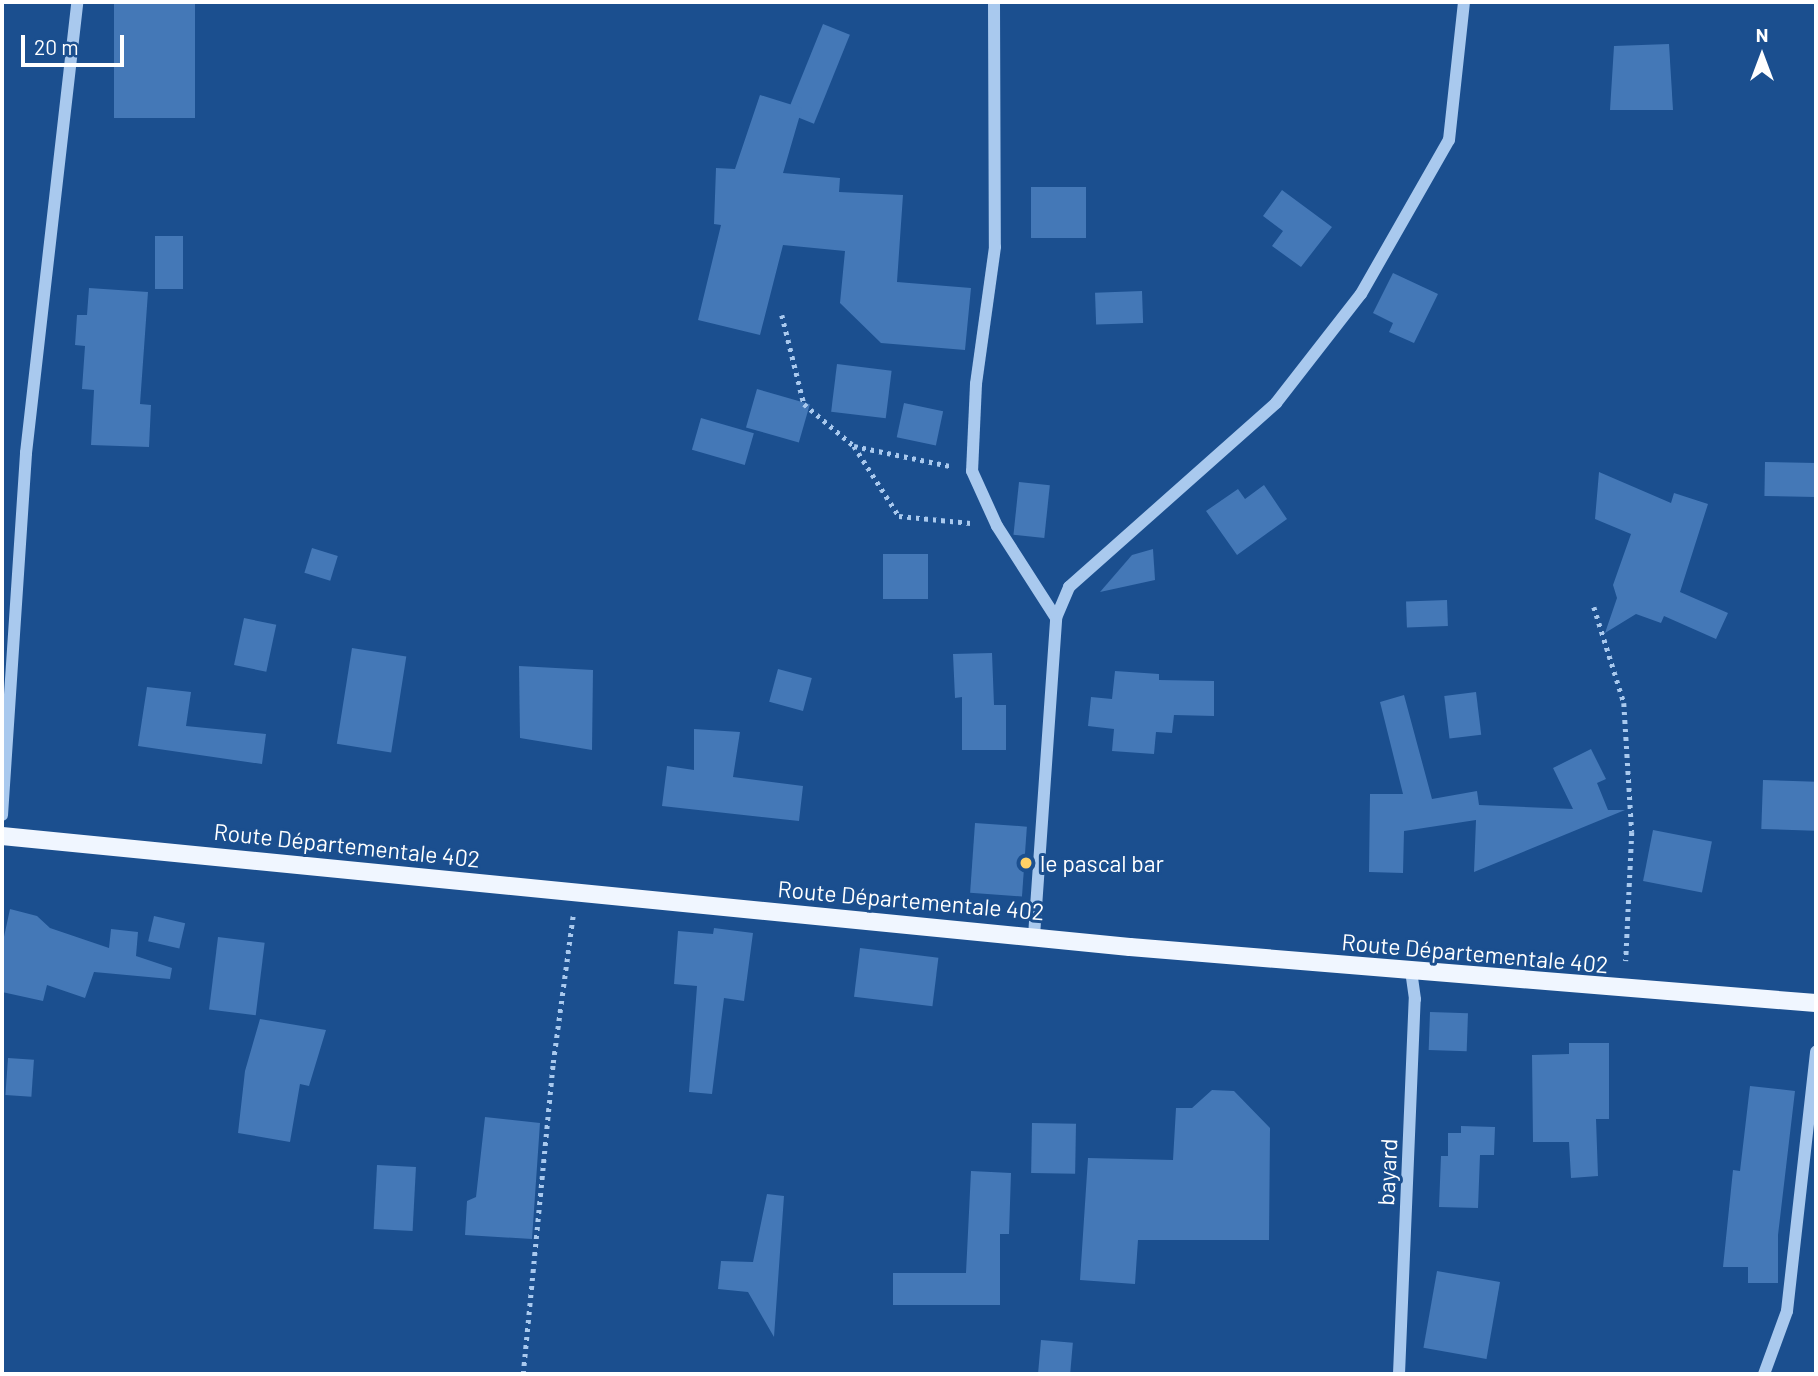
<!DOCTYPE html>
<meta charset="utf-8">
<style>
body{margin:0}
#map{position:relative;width:1818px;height:1376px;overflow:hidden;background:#1b4f8f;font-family:Barlow,sans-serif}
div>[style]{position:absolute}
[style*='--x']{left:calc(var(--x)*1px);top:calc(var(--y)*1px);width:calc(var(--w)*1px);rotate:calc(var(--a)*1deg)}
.building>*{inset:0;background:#4478b7;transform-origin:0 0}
.path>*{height:4.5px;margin-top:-2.25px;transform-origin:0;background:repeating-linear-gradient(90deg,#a9c9ee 0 3.5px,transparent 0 8.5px)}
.minor>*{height:12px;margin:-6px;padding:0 6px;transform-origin:6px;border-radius:6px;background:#a9c9ee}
.major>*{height:18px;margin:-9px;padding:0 9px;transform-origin:9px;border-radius:9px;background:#f0f6ff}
.dots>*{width:19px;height:19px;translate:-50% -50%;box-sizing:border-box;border:4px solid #1b4f8f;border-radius:50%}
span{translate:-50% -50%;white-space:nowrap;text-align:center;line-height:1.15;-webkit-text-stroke:6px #1b4f8f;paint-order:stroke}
.street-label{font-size:23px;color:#fff}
.poi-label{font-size:23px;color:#fff}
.left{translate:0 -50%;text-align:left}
.frame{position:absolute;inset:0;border:4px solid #fff;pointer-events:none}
.north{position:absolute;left:1727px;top:21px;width:70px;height:70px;-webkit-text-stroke:5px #1b4f8f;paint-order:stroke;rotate:0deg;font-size:19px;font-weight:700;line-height:28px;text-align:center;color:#fff}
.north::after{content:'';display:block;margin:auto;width:24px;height:32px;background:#fff;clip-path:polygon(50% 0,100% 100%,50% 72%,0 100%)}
.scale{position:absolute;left:21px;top:35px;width:103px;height:32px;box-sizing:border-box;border:4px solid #fff;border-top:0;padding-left:9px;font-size:21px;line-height:24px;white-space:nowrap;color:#fff;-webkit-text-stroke:5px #1b4f8f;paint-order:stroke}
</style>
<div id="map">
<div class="building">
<div style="left:114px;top:2px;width:81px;height:116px"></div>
<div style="left:823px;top:24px;width:29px;height:96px;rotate:22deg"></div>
<div style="clip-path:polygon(1669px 44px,1673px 110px,1610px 110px,1614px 46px)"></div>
<div style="clip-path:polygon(760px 95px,802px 108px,783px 173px,840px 178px,839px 192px,903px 195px,897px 282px,971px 288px,965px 350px,881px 343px,840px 303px,845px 251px,783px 245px,760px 335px,698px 320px,721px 225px,714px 224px,716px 168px,735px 169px)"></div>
<div style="left:1031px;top:187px;width:55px;height:51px"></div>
<div style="clip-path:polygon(1282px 190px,1332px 227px,1301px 267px,1272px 246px,1283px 231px,1263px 216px)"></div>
<div style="left:155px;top:236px;width:28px;height:53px"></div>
<div style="clip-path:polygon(1393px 273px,1438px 294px,1414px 343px,1389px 332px,1393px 323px,1373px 313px)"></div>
<div style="clip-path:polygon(89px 288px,148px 292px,140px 404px,151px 405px,149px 447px,91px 445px,94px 390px,82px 389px,85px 346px,75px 345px,77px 315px,87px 315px)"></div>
<div style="left:1142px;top:291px;width:32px;height:47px;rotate:88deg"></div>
<div style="left:837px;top:364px;width:55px;height:48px;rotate:7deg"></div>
<div style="left:757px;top:389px;width:55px;height:40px;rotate:16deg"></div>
<div style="left:904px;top:403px;width:40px;height:35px;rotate:12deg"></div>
<div style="left:701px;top:418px;width:55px;height:33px;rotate:16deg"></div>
<div style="left:1765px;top:462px;width:51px;height:34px;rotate:1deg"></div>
<div style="clip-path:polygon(1599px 472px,1671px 503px,1674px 493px,1708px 504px,1680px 592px,1728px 613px,1716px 639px,1664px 616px,1661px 623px,1636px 614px,1605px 633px,1617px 598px,1613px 585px,1631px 534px,1595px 519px)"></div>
<div style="left:1019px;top:482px;width:31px;height:53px;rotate:6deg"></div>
<div style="clip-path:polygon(1264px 485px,1287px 519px,1237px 555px,1206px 511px,1238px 489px,1245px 499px)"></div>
<div style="left:312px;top:548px;width:27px;height:26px;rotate:17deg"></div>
<div style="clip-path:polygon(1153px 549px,1155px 580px,1100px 592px,1132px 555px)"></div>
<div style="left:883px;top:554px;width:45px;height:45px"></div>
<div style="left:1447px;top:600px;width:26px;height:41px;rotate:88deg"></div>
<div style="left:244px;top:618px;width:33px;height:48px;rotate:12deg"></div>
<div style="left:352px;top:648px;width:55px;height:97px;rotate:9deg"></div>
<div style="clip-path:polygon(992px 653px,994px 705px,1006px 705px,1006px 750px,962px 750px,962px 697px,955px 698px,953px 654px)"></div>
<div style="clip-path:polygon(519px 666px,593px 670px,592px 750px,520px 738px)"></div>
<div style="left:778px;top:669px;width:35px;height:34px;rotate:15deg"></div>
<div style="clip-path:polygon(1115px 671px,1159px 674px,1159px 680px,1214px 681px,1214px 716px,1174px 715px,1172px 733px,1156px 732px,1154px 754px,1112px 751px,1114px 729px,1088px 726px,1091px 697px,1112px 699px)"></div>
<div style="clip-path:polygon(147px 687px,191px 692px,186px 726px,266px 734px,262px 764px,138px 746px)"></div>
<div style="left:1476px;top:692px;width:43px;height:32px;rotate:83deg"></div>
<div style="clip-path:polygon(1404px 695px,1432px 799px,1477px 791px,1479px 805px,1573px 809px,1553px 768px,1591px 749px,1606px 779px,1597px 783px,1608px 810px,1625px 810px,1474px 872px,1476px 820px,1404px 831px,1403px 873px,1369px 872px,1370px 794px,1403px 794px,1380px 702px)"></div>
<div style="clip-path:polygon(694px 729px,740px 732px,733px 777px,803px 786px,799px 821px,662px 806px,667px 766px,694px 770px)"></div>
<div style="left:1763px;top:780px;width:53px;height:49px;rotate:2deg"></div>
<div style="left:975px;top:823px;width:52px;height:70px;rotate:4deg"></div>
<div style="left:1653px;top:830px;width:60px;height:52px;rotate:11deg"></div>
<div style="clip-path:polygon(10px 909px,37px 916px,50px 928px,109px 948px,111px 929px,138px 932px,136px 956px,172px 968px,170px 979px,94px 972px,85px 998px,47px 985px,43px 1001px,2px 992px,2px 946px)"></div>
<div style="left:154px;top:916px;width:32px;height:26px;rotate:13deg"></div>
<div style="clip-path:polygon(714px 928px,753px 933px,744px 1001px,724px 998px,712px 1094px,689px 1092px,697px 986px,674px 984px,678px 931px,713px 934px)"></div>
<div style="left:218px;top:937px;width:47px;height:73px;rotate:7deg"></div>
<div style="left:860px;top:948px;width:79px;height:49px;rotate:7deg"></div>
<div style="left:1430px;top:1012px;width:38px;height:38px;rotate:2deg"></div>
<div style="clip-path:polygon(260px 1019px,326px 1030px,309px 1086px,300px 1084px,290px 1142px,238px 1133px,245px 1071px)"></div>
<div style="clip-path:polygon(1569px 1043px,1609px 1043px,1609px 1119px,1596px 1119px,1598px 1176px,1571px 1178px,1569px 1142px,1533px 1142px,1532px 1055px,1569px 1054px)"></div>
<div style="left:8px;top:1058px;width:26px;height:37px;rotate:4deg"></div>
<div style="clip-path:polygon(1750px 1086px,1795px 1091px,1778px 1235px,1778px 1283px,1748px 1283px,1748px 1267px,1723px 1267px,1733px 1170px,1740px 1171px)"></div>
<div style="clip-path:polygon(1212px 1090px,1234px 1091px,1270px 1128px,1269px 1240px,1138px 1240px,1135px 1284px,1080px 1280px,1088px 1158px,1173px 1160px,1176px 1108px,1192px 1108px)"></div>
<div style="clip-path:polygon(485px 1117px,540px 1123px,532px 1239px,465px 1235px,467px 1201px,476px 1197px)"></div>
<div style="left:1032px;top:1123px;width:44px;height:50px;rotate:1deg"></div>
<div style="clip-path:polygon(1461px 1126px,1495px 1127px,1494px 1155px,1480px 1155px,1478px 1208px,1439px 1207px,1441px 1156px,1448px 1156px,1448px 1133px,1461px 1133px)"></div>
<div style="left:377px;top:1165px;width:39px;height:64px;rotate:3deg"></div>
<div style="clip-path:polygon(971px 1171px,1011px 1173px,1009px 1234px,1000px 1234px,1000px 1305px,893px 1305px,893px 1273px,966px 1273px)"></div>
<div style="clip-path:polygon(767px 1194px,784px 1196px,774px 1337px,748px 1292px,718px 1289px,721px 1261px,753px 1262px)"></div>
<div style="left:1437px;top:1271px;width:64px;height:78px;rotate:10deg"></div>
<div style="left:1041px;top:1340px;width:32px;height:34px;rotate:5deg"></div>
</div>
<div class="path">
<div style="--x:782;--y:315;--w:92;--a:76.1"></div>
<div style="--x:804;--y:404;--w:65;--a:40"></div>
<div style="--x:854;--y:446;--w:83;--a:57.3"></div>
<div style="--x:899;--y:516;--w:72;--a:5.6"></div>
<div style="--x:854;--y:446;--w:98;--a:11.8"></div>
<div style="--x:1594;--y:607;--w:101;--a:72.6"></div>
<div style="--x:1624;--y:703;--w:129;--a:86.5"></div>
<div style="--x:1632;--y:832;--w:129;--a:92.7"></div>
<div style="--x:523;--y:1374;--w:312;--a:-84.5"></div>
<div style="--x:553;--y:1063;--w:148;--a:-82.3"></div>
</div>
<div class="minor">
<div style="--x:994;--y:2;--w:245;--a:89.8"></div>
<div style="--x:995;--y:247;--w:138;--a:97.9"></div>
<div style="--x:976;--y:384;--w:87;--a:92.6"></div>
<div style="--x:972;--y:471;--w:60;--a:65.6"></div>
<div style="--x:997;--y:526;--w:109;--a:57.3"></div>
<div style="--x:2;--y:815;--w:363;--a:-86.2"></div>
<div style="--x:26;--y:453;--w:454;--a:-83.5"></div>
<div style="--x:1034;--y:936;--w:319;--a:-86"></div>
<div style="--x:1056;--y:618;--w:34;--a:-67"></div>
<div style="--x:1069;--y:587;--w:277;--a:-41.6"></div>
<div style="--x:1276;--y:403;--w:138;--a:-52.1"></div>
<div style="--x:1361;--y:294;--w:177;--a:-60.3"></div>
<div style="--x:1449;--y:140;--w:139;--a:-83.8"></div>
<div style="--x:1399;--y:1374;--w:375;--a:-87.6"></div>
<div style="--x:1415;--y:999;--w:27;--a:-98"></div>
<div style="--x:1764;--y:1374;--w:67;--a:-69.9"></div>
<div style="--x:1787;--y:1311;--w:261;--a:-83.6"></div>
</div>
<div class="major">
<div style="--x:2;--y:836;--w:1133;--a:5.62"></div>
<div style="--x:1130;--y:947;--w:688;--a:4.67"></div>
</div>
<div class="dots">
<div style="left:1026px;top:863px;background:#ffd166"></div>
</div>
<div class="street-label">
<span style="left:347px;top:845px;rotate:6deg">Route Départementale 402</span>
<span style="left:911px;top:900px;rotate:5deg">Route Départementale 402</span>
<span style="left:1475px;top:953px;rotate:5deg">Route Départementale 402</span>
<span style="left:1387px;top:1172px;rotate:-87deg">bayard</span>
</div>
<div class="poi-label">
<span class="left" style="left:1040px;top:863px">le pascal bar</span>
</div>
<div class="frame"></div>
<div class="north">N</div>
<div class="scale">20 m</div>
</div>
